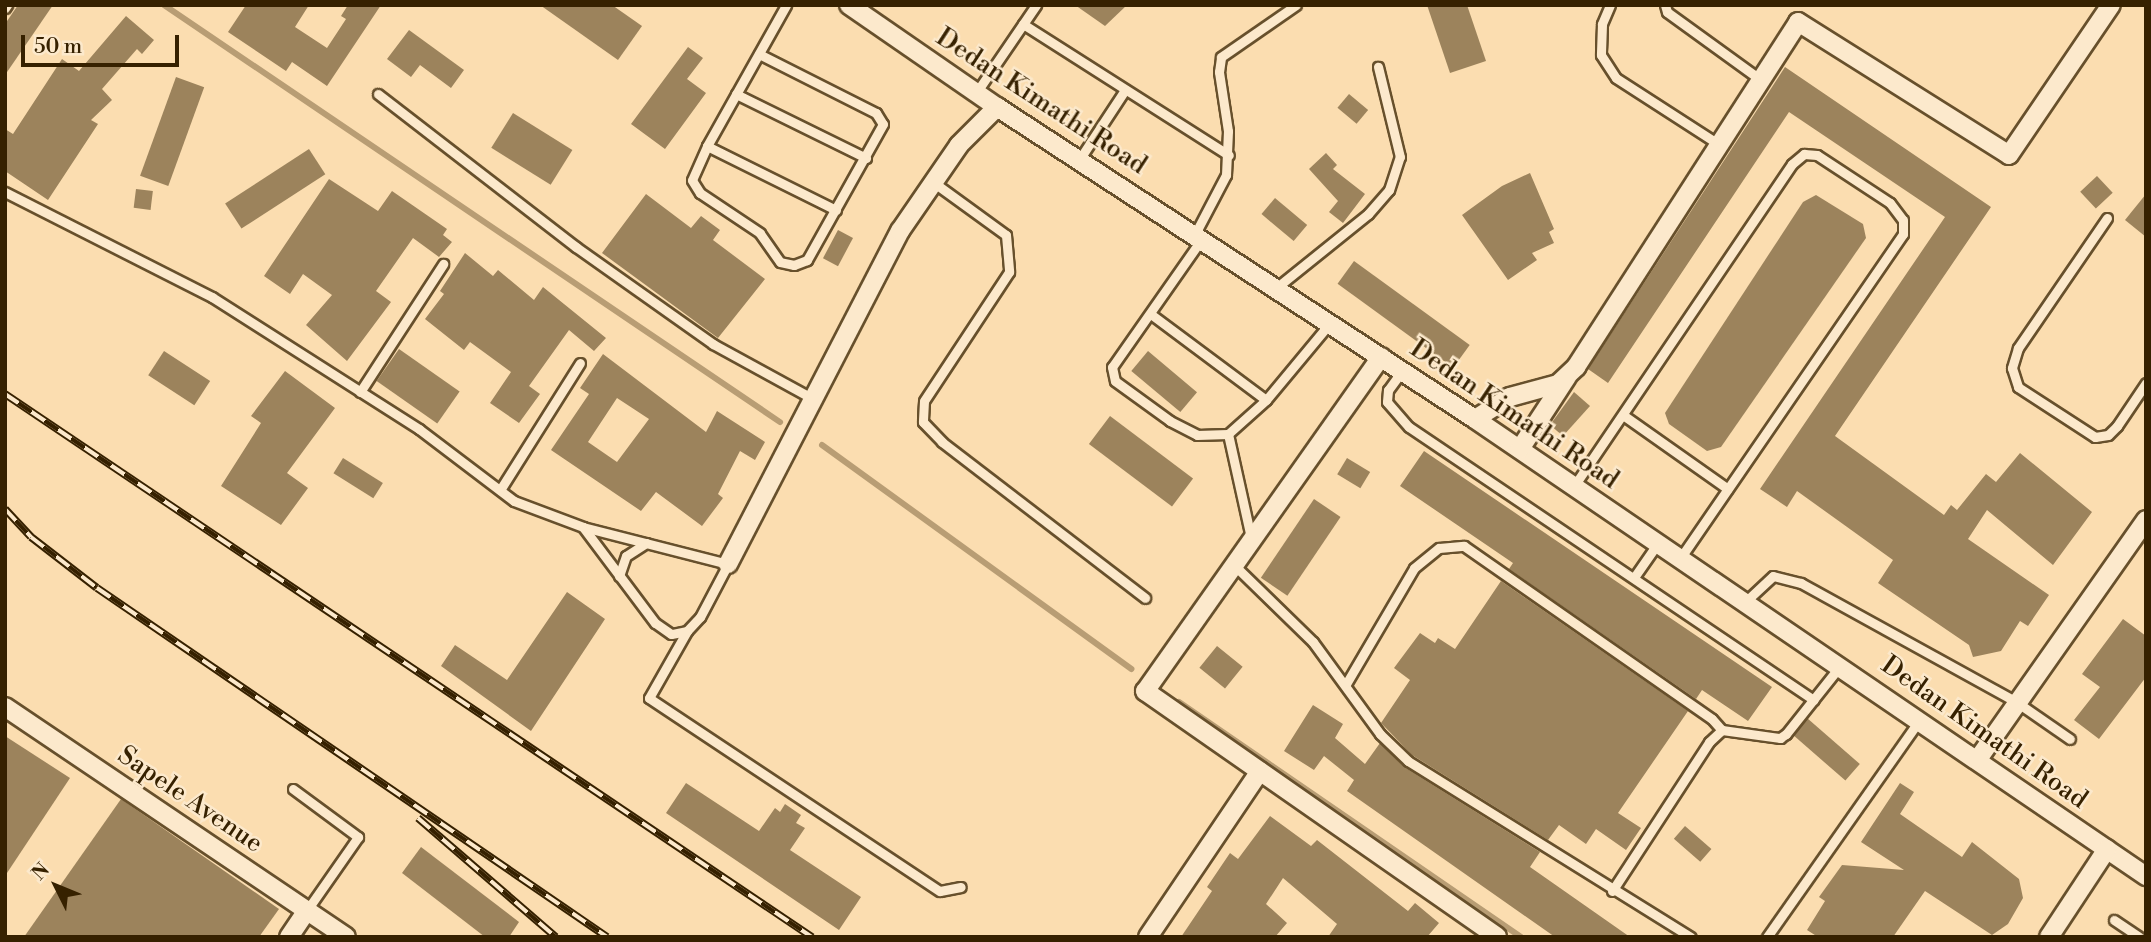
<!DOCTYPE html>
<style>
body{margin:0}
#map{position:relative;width:2151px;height:942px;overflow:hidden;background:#fbddb0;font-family:"Libre Bodoni",serif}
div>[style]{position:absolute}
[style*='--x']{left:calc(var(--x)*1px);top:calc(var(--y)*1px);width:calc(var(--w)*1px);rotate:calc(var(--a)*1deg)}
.stream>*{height:6px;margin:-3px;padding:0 3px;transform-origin:3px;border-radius:3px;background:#b89d74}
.building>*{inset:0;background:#9c835c;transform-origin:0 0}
.roads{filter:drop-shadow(2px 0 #67502c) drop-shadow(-2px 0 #67502c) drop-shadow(0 2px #67502c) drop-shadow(0 -2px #67502c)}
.lane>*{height:9px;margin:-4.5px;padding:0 4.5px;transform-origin:4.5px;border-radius:4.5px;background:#fce9cc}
.street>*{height:18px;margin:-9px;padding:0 9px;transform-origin:9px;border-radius:9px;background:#fce9cc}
.rail>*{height:8px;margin-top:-4px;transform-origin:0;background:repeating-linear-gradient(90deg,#fce9cc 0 16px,#362100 0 32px);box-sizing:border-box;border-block:2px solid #362100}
span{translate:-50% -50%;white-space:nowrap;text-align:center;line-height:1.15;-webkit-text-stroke:5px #fce9cc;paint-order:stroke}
.street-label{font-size:26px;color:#362100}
.frame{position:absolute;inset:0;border:7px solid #362100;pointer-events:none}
.north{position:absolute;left:21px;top:851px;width:70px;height:70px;-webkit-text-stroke:5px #fce9cc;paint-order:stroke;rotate:313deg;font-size:19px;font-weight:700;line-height:28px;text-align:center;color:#362100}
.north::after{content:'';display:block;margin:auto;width:24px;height:32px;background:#362100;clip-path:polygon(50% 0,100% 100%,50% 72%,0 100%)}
.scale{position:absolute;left:21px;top:35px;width:158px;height:32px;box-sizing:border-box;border:4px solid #362100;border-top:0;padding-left:9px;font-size:21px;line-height:24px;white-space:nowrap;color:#362100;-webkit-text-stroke:5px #fce9cc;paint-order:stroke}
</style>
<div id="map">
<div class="stream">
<div style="--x:164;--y:5;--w:744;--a:34.1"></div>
<div style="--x:822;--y:445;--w:382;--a:35.9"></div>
<div style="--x:1179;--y:702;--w:415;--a:34.5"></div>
</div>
<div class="building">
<div style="clip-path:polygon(18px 5px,53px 5px,5px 75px,5px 24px)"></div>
<div style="clip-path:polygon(246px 5px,309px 5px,295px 27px,327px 48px,346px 19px,341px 16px,348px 5px,381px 5px,327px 86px,292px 62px,286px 71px,228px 32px)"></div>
<div style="clip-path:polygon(540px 5px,612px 5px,642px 26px,618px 60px)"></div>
<div style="clip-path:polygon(1075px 5px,1127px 5px,1105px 26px)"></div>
<div style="clip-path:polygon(1427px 5px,1467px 5px,1486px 61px,1450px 73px)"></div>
<div style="clip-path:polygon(126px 16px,154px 40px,142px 54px,137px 49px,102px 89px,112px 100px,91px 120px,98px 124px,48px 200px,5px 171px,5px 129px,13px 134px,62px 59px,79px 71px)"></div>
<div style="clip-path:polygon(409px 30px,464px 70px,451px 88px,420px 65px,411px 77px,387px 59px)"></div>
<div style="clip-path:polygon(688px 47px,703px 58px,687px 79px,706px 93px,665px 149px,631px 124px)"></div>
<div style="clip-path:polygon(1785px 67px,1991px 207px,1835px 436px,1944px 515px,1951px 505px,1957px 510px,1986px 474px,1996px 482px,2020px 453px,2092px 512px,2053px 565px,1987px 510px,1968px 539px,2049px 595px,2028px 626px,2020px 621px,2001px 651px,1973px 657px,1969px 645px,1878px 583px,1893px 560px,1797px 491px,1787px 507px,1760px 489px,1945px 217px,1789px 112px,1608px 383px,1588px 369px)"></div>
<div style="left:176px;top:77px;width:30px;height:105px;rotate:20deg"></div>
<div style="left:1349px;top:94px;width:25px;height:18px;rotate:40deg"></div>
<div style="left:513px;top:113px;width:70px;height:41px;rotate:32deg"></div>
<div style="left:309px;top:149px;width:30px;height:100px;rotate:57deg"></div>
<div style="clip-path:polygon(1326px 153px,1337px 165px,1333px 169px,1365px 194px,1343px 223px,1329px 212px,1338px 201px,1309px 169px)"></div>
<div style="clip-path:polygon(1530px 173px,1554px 229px,1549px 232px,1554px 243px,1532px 253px,1537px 260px,1508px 280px,1462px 215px,1502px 186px)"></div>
<div style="left:2097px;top:176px;width:23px;height:23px;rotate:47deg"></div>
<div style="clip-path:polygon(329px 179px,378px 211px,392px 191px,447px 229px,443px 235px,452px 242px,439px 257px,413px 238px,376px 291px,391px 302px,347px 361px,306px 325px,332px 295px,303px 274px,290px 294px,264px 276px)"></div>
<div style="left:136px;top:189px;width:17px;height:19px;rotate:7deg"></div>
<div style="clip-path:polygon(646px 194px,691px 228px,701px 216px,720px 230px,713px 240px,765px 279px,718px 338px,602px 253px)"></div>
<div style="clip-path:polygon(2146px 194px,2146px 237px,2125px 220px)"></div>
<div style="clip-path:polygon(1816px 195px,1863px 224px,1866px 238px,1721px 447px,1707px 451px,1669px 424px,1665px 413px,1803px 202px)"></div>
<div style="left:1275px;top:198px;width:42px;height:21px;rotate:40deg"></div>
<div style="left:838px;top:230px;width:17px;height:32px;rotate:28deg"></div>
<div style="clip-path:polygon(465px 253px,493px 276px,498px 270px,534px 300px,543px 287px,606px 338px,594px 351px,569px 330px,529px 386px,540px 394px,519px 423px,490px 403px,511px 372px,470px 342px,464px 350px,425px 319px,444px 294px,440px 291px)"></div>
<div style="left:1354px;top:261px;width:143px;height:28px;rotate:36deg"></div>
<div style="left:399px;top:349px;width:74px;height:39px;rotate:35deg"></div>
<div style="left:164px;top:351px;width:55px;height:29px;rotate:33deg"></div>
<div style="left:1148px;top:351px;width:64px;height:26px;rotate:40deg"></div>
<div style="clip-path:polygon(evenodd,603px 354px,706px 432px,717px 411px,765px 442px,755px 460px,740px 451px,718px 494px,723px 498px,702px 526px,656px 492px,641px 511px,551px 450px,589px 394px,580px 388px,603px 354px,617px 398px,649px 419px,617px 462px,588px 442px,617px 398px)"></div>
<div style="clip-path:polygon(285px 371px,335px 408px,287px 473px,308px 488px,281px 525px,221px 486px,261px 423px,251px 416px)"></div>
<div style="clip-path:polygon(1574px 392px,1590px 406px,1563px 436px,1550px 425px)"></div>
<div style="left:1110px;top:416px;width:104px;height:35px;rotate:37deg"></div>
<div style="clip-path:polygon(1424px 451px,1772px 687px,1748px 721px,1702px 690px,1696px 699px,1509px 569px,1513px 563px,1400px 486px)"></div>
<div style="left:343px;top:458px;width:47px;height:18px;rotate:32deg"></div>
<div style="left:1347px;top:458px;width:27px;height:19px;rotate:31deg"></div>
<div style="left:1314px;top:499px;width:32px;height:95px;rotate:34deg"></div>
<div style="clip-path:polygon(1501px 581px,1688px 711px,1618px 813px,1641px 828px,1626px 850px,1596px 829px,1586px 844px,1559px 825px,1548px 840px,1412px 755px,1381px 723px,1410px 680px,1394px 668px,1420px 633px,1435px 643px,1438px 638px,1455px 649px)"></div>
<div style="clip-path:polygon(567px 592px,605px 619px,531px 731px,441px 666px,455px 645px,507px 680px)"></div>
<div style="clip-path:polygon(2123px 619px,2146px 636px,2146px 677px,2099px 739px,2074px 720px,2100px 687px,2082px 674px)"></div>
<div style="left:1217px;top:646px;width:33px;height:28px;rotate:39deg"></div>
<div style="clip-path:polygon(1313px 705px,1343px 724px,1335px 738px,1365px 764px,1380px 743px,1404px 767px,1540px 852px,1530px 867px,1630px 937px,1555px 937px,1347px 791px,1354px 780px,1324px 756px,1314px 770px,1284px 751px)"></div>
<div style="left:1807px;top:718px;width:70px;height:22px;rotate:41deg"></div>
<div style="clip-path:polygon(5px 736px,70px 778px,5px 876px)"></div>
<div style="clip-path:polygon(686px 783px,759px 831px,775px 808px,780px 812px,785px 804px,801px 815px,796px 823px,805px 828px,790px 850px,861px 897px,839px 930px,666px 813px)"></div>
<div style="clip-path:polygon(1900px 783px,1914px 792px,1900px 814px,1962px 857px,1972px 842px,2019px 879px,2023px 898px,2008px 924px,1992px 935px,1925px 891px,1893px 937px,1818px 937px,1807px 930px,1825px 901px,1819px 897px,1842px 865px,1904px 870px,1861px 842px)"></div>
<div style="clip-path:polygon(121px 799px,279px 909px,259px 937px,24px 937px)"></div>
<div style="clip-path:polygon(1270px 816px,1311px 846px,1317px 840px,1408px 911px,1415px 903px,1439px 923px,1427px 937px,1328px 937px,1337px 924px,1283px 878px,1266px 904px,1287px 923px,1275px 937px,1181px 937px,1212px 891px,1207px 887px,1230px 853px,1238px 859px)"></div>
<div style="left:1685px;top:826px;width:35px;height:17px;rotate:41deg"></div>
<div style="clip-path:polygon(421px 847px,519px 922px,509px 937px,485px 937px,402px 873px)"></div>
</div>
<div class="roads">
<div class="lane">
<div style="--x:1610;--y:5;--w:21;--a:113"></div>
<div style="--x:1602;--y:24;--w:31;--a:92"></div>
<div style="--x:1601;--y:55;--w:27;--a:57"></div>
<div style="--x:1616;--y:78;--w:124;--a:32.8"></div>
<div style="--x:1665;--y:5;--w:7;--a:74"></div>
<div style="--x:1667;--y:12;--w:116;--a:35.9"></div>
<div style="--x:5;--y:8;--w:4;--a:-56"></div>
<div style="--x:1023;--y:24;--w:244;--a:32.5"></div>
<div style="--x:759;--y:54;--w:131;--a:26.8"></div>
<div style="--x:876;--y:113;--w:13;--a:58"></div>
<div style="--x:883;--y:124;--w:156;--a:119.2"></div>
<div style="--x:807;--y:260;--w:14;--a:159"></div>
<div style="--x:794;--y:265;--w:14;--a:-168"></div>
<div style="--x:780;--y:262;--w:35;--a:-125"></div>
<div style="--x:760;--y:233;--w:72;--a:-146.3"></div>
<div style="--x:700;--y:193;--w:15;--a:-122"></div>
<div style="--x:692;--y:180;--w:37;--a:-66"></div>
<div style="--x:707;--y:146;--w:162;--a:-60.7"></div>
<div style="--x:976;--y:93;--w:107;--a:-55.7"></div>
<div style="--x:378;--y:94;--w:250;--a:37.7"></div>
<div style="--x:576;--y:247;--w:168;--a:35.3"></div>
<div style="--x:713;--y:344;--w:111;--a:28.7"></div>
<div style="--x:736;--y:94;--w:145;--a:26.2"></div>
<div style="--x:707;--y:146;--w:144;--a:26.4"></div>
<div style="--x:1079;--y:160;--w:84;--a:-56.7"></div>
<div style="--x:933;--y:182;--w:90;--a:36"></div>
<div style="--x:1006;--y:235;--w:37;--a:85"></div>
<div style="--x:1009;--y:272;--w:154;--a:123.4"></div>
<div style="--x:924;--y:401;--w:21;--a:93"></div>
<div style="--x:923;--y:422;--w:28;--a:46"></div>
<div style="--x:942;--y:442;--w:256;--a:37.5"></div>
<div style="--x:5;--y:192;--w:232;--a:26.9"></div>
<div style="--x:212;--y:297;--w:246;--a:32.5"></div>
<div style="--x:419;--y:429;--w:119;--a:37.2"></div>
<div style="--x:514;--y:501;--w:74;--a:20.6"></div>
<div style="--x:583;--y:527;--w:150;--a:14.3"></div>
<div style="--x:728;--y:564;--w:60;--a:117.8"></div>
<div style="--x:700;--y:617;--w:19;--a:133"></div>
<div style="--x:687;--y:631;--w:16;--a:169"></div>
<div style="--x:671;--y:634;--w:19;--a:-145"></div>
<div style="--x:655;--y:623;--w:120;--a:-126.9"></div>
<div style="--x:2107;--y:218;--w:158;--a:124.4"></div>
<div style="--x:2018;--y:348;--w:21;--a:107"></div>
<div style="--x:2012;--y:368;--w:20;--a:72"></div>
<div style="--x:2018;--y:387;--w:92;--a:33"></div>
<div style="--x:2095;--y:437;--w:13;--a:-9"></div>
<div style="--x:2108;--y:435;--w:13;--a:-45"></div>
<div style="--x:2117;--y:426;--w:52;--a:-56"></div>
<div style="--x:1195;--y:234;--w:67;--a:-62.3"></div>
<div style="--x:1226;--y:175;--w:44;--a:-87.4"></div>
<div style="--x:1228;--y:131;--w:60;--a:-98.7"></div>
<div style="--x:1219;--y:72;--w:15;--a:-82"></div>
<div style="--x:1221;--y:57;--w:91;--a:-34.7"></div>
<div style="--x:1201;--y:240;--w:155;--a:125"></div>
<div style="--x:1112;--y:367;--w:14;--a:78"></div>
<div style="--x:1115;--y:381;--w:68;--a:36"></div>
<div style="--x:1170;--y:421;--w:30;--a:27"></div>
<div style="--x:1197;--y:435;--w:31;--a:-2"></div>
<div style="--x:1228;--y:434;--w:51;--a:-41.8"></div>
<div style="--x:1266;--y:400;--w:100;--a:-50.3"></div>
<div style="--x:1276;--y:288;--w:118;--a:-38.8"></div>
<div style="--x:1368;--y:214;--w:32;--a:-49"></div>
<div style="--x:1389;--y:190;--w:35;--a:-72"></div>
<div style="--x:1400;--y:157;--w:93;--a:-103.7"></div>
<div style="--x:1152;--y:315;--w:142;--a:36.7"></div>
<div style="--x:1402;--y:371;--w:24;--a:126"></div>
<div style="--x:1388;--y:390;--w:12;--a:95"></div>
<div style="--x:1387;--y:402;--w:33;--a:49"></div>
<div style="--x:1409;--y:427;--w:488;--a:34"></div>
<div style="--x:360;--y:392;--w:153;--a:-57"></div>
<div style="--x:1623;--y:415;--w:128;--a:35.2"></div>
<div style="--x:1228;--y:434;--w:107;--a:77.5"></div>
<div style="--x:1574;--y:486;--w:389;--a:-55.9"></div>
<div style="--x:1792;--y:164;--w:16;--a:-40"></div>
<div style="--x:1804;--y:154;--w:13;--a:4"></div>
<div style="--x:1817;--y:155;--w:87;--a:33.3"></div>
<div style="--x:1890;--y:203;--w:21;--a:53"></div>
<div style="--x:1903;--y:220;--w:14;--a:90"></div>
<div style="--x:1903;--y:234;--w:393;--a:124.5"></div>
<div style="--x:500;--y:490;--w:150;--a:-57.8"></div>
<div style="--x:1234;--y:565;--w:110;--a:44.3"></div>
<div style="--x:1313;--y:642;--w:114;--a:53.9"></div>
<div style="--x:1380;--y:734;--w:39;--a:44"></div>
<div style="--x:1408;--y:761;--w:333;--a:31.9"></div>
<div style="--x:619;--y:576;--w:21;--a:-71"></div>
<div style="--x:626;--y:556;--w:24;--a:-33"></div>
<div style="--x:1635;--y:576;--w:40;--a:-55.1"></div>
<div style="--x:1745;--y:602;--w:38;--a:-43"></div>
<div style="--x:1773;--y:576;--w:29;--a:14"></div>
<div style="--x:1801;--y:583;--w:248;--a:28.9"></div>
<div style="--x:2018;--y:703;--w:63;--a:34.7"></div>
<div style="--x:687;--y:631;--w:77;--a:119.6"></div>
<div style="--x:649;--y:698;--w:349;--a:33.6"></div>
<div style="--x:940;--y:891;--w:21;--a:-11"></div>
<div style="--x:1346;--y:684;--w:134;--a:-59.6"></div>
<div style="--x:1414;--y:568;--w:32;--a:-39"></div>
<div style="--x:1439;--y:548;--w:25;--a:-5"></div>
<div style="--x:1464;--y:546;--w:302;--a:34.9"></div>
<div style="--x:1712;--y:719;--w:15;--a:48"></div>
<div style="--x:293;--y:789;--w:81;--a:36.4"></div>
<div style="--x:358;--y:837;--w:89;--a:124.9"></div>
<div style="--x:1612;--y:891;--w:178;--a:-56.9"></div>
<div style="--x:1709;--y:742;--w:18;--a:-43"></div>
<div style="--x:1722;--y:730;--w:59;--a:7.9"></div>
<div style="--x:1780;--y:738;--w:7;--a:-34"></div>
<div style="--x:1786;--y:734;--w:87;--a:-51.5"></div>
<div style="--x:2114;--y:920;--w:30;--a:34"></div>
<div style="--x:1767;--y:937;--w:264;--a:-54.9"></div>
</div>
<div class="street">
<div style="--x:849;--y:5;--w:180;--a:34.6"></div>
<div style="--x:997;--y:107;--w:571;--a:33.13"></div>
<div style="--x:1475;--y:419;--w:812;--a:34.26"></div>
<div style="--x:1381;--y:357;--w:409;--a:125.2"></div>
<div style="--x:1145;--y:691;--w:429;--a:34.9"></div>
<div style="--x:1475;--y:419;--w:41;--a:-32.2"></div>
<div style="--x:1510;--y:397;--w:50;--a:-15.2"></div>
<div style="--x:1558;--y:384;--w:25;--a:-43"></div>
<div style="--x:1576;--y:367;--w:410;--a:-57.2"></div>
<div style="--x:1798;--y:22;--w:249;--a:32.2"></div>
<div style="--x:2009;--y:155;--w:181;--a:-55.8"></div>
<div style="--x:1520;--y:449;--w:86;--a:-56.9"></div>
<div style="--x:728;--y:564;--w:375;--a:-62.7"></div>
<div style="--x:900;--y:231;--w:104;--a:-55.5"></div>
<div style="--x:959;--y:145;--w:54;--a:-45"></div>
<div style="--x:5;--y:707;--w:411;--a:34"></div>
<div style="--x:1978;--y:759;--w:292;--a:-54.9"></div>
<div style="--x:289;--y:937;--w:32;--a:-56"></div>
<div style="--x:1148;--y:937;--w:200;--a:-56"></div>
<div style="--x:2049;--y:937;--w:105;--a:-56.6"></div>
</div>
</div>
<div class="rail">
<div style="--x:5;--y:394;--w:973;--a:33.94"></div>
<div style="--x:5;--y:509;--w:38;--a:47"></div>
<div style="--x:31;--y:537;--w:83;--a:37.7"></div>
<div style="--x:97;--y:588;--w:618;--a:34.38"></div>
<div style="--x:418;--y:818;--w:182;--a:40.8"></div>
</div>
<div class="street-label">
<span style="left:1041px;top:102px;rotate:33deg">Dedan Kimathi Road</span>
<span style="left:1514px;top:415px;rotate:34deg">Dedan Kimathi Road</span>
<span style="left:1984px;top:733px;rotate:35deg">Dedan Kimathi Road</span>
<span style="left:190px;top:800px;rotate:34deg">Sapele Avenue</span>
</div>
<div class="frame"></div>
<div class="north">N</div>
<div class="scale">50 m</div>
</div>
